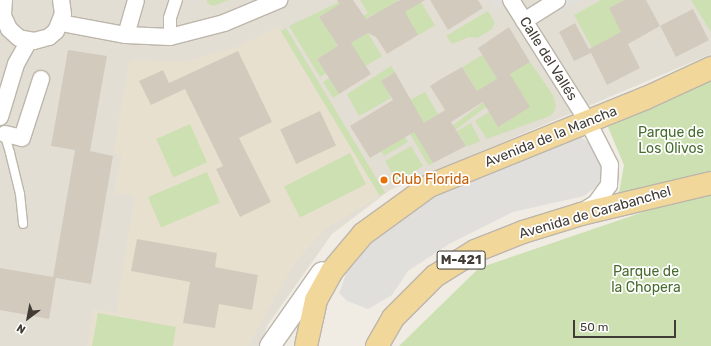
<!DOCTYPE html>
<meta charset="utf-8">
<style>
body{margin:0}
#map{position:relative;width:711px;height:346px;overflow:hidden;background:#f0ece4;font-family:Rubik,sans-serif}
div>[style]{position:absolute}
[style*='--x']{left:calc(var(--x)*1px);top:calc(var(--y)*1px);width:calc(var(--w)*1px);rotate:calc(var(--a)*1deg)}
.residential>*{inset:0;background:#e3ded3}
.education>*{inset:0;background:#e8e0cf}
.green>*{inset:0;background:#cce0b1;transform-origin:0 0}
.parking>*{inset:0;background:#e1dfdc}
.building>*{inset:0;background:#d3cabe;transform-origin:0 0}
.roads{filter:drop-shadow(1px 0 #bdb6ab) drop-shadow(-1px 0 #bdb6ab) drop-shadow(0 1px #bdb6ab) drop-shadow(0 -1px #bdb6ab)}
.service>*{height:8px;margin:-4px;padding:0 4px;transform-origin:4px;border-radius:4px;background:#fff}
.pedestrian>*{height:12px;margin:-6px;padding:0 6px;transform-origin:6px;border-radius:6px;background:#fff}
.minor>*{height:16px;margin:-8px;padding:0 8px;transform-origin:8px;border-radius:8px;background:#fff}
.tertiary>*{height:20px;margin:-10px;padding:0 10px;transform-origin:10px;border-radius:10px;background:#fff}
.primary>*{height:22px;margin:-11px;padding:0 11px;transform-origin:11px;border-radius:11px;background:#f2d79b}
.dots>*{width:11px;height:11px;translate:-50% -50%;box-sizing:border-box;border:2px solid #fff;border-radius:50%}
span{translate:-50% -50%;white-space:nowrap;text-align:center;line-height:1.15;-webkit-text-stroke:3.5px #fff;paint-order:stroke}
.shield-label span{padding:1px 3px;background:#fff;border:1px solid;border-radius:3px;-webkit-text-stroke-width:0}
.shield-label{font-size:13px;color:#413c35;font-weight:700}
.street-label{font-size:14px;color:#413c35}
.park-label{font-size:14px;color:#486c2f}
.food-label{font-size:14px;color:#c56008}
.left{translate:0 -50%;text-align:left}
.north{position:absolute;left:8px;top:298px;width:40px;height:40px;-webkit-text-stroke:3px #fff;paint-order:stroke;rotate:212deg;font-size:11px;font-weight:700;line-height:16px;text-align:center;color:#413c35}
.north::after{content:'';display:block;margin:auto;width:14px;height:18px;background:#413c35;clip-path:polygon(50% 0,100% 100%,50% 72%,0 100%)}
.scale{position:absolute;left:573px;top:320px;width:103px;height:18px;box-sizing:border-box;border:2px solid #413c35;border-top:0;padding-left:5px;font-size:12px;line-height:14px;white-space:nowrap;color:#413c35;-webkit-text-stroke:3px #fff;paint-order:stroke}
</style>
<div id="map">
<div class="residential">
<div style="clip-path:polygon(0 0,711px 0,711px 54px,390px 190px,332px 234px,267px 326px,261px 346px,0 346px)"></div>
</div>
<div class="education">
<div style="clip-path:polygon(278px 27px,380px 196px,325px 229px,295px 262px,248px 346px,87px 346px,93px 309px,116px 313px,135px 196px,114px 193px,122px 155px,113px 153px,130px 60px,184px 62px,234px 48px)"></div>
</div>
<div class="green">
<div style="clip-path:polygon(207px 0,229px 0,213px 6px,207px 3px)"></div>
<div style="clip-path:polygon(360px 0,397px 0,398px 2px,377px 14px,376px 13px,360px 22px,358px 19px,368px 13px)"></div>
<div style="clip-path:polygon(601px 0,624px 0,609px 8px,615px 19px,631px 27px,592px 48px,574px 15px)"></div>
<div style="clip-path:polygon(691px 0,711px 0,711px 32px)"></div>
<div style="clip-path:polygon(339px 2px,340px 5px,319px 17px,339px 48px,330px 54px,328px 52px,317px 59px,324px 70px,331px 70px,320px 77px,289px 26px)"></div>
<div style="left:421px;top:2px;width:27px;height:20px;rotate:59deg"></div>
<div style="clip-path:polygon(488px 11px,495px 23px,491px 30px,477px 38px,469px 37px,452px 44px,446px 36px)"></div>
<div style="left:286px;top:28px;width:192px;height:6px;rotate:59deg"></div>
<div style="left:368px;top:33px;width:27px;height:20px;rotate:59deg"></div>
<div style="left:482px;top:55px;width:31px;height:23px;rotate:58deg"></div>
<div style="clip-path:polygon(530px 62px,553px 95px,556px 106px,554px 112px,550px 116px,487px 139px,475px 121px,489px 112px,498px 126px,509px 72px)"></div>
<div style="clip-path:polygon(391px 66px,395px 72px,385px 78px,389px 85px,385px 87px,391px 98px,359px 116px,347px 94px)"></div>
<div style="clip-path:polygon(334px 75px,339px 94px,333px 98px,323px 82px)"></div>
<div style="clip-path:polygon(711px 80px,711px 171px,619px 193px,624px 165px,608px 127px)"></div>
<div style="clip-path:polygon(425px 92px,438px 114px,433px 117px,435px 119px,425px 125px,410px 100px)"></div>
<div style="left:488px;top:99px;width:5px;height:49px;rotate:53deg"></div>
<div style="clip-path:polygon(362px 121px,402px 132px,408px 142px,384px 156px)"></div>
<div style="clip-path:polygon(471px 123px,480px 141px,467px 147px,457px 131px)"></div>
<div style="left:190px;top:124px;width:42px;height:37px;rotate:66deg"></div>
<div style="left:411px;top:126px;width:43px;height:5px;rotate:59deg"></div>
<div style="clip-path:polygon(411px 146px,423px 166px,413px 172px,415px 176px,399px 184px,385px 161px)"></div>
<div style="left:350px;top:153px;width:35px;height:74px;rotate:63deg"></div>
<div style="left:207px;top:172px;width:33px;height:64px;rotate:67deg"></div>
<div style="clip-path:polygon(711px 195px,711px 346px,399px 346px,479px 268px,652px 209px)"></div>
<div style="clip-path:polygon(98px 313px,176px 327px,173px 346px,92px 346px)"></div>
</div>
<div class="parking">
<div style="clip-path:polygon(490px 0,500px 0,503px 4px,496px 9px)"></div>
<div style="clip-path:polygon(564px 0,582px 0,557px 14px,552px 7px)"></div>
<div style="clip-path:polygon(577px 135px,588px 142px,600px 160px,601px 183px,584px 196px,513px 212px,449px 244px,408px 271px,392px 295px,368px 309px,347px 301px,339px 293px,348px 269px,369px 243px,405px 212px,448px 188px)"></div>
</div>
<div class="building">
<div style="clip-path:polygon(337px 0,353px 0,366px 19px,400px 0,425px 0,405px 12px,418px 35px,387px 54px,376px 37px,368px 33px,351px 43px,371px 74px,339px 94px,317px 59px,338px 46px,319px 17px,340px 4px)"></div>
<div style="clip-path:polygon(430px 0,478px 0,483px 8px,448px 30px)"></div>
<div style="clip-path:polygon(624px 0,646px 0,660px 26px,628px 44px,640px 68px,607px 85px,591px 53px,574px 61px,559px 32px,575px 23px,589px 49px,621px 32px,609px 8px)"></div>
<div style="left:693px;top:9px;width:35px;height:37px;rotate:63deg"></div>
<div style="clip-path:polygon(509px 27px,530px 62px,510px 74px,530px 107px,498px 127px,483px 102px,451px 122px,466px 146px,433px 163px,414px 132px,370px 158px,350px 126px,393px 100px,381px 81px,395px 72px,424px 123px,445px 110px,430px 86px,441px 79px,462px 67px,477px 91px,497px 79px,478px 48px)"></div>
<div style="clip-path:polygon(68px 50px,107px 56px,90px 151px,113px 156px,91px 284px,56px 278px,49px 319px,0 310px,0 268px,53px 277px,75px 150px,51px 146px)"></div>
<div style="clip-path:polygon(238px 51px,272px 122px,239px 138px,271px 202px,240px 217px,216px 169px,223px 166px,185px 89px,151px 105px,139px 81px,163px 70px,169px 83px)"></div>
<div style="left:320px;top:111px;width:38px;height:44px;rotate:65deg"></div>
<div style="clip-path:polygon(137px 239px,217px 253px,215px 267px,258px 275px,252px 310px,219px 304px,215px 328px,183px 323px,190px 282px,131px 271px)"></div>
</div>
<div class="roads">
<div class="service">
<div style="--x:4;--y:133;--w:21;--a:73"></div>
<div style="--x:10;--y:153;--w:42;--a:76.3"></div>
<div style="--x:20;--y:194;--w:30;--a:84"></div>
</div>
<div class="pedestrian">
<div style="--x:170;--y:37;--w:19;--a:-90"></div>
<div style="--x:170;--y:18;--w:19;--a:-72"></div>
</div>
<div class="minor">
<div style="--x:4;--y:0;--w:16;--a:94"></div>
<div style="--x:3;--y:16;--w:14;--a:65"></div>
<div style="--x:9;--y:29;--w:13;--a:42"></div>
<div style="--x:19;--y:38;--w:15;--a:11"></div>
<div style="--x:34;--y:41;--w:16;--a:-15"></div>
<div style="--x:49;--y:37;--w:9;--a:-41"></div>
<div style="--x:56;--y:31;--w:18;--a:-68"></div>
<div style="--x:63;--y:14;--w:14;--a:-98"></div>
<div style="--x:511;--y:0;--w:144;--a:57.7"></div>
<div style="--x:588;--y:122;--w:48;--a:62.9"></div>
<div style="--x:610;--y:165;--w:20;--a:93"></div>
<div style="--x:609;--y:185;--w:22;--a:126"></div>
<div style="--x:596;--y:203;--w:15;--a:148"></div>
<div style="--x:524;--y:21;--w:39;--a:-32"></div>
<div style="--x:61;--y:23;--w:66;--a:10.5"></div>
<div style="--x:126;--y:35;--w:44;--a:2.6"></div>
<div style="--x:170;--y:37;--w:56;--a:-14.5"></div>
<div style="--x:224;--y:23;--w:60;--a:-22.7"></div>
<div style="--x:126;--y:35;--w:36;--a:-74"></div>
<div style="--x:0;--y:117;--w:55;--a:-73.2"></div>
<div style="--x:16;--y:64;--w:26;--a:-61"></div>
<div style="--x:5;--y:134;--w:17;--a:13"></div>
<div style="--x:22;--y:138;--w:62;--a:-72.1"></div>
</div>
<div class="tertiary">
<div style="--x:270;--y:346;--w:90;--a:-54.9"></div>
</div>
<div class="primary">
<div style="--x:306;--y:346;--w:47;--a:-77.7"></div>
<div style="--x:316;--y:300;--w:33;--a:-61"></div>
<div style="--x:332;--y:271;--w:48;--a:-50"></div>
<div style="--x:363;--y:234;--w:82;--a:-36"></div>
<div style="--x:429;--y:186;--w:234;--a:-22.1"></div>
<div style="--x:646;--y:98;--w:72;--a:-24.8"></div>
<div style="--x:377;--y:346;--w:32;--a:-60"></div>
<div style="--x:393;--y:318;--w:59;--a:-45"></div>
<div style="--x:435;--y:276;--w:47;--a:-32"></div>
<div style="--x:475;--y:251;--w:52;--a:-21.6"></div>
<div style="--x:523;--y:232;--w:61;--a:-17.2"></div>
<div style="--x:581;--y:214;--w:134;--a:-13.4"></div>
</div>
</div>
<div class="dots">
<div style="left:384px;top:180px;background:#e8710a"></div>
</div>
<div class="shield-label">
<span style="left:461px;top:260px">M-421</span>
</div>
<div class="street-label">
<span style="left:548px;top:59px;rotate:58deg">Calle del Vallés</span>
<span style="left:551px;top:137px;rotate:-22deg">Avenida de la Mancha</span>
<span style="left:595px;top:213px;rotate:-16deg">Avenida de Carabanchel</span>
</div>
<div class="park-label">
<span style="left:671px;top:141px">Parque de<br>Los Olivos</span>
<span style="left:646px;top:280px">Parque de<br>la Chopera</span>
</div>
<div class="food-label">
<span class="left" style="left:392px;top:180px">Club Florida</span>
</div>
<div class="north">N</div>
<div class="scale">50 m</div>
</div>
